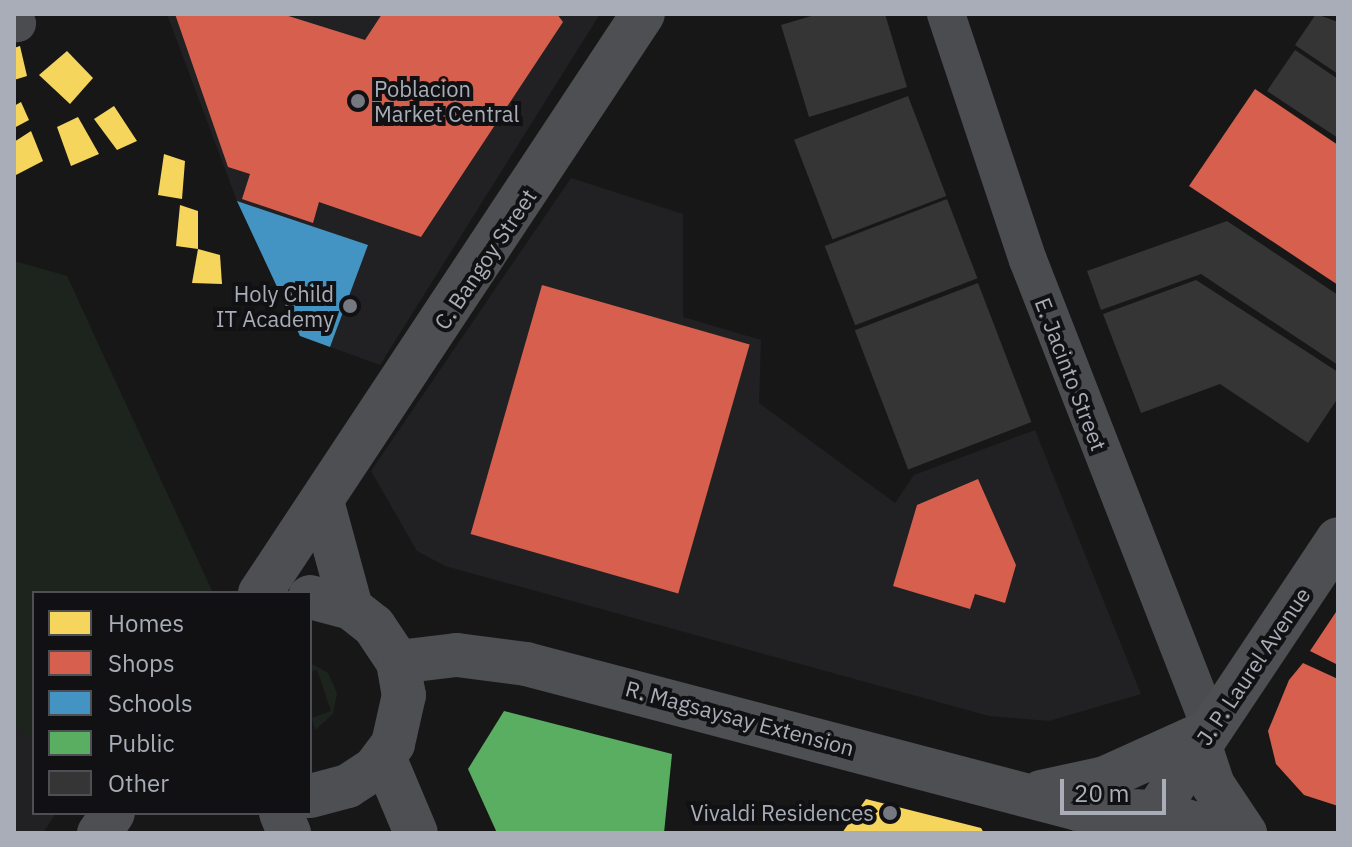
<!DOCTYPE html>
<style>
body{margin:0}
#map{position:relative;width:1352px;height:847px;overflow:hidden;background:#171717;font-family:"IBM Plex Sans",sans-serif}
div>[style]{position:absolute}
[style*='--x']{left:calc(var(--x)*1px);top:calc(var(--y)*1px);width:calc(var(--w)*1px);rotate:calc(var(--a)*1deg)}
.built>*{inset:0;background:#212123}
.green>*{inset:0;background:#1d241e}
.homes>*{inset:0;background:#f6d55c}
.shops>*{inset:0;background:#d6604d;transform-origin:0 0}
.schools>*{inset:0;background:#4393c3}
.public>*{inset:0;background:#5aae61}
.building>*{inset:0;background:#353536;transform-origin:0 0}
.minor>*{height:38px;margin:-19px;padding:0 19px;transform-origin:19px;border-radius:19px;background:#4b4c50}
.major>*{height:44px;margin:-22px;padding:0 22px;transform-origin:22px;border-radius:22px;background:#4d4f52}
.dots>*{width:22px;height:22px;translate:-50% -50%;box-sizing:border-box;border:4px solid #111113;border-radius:50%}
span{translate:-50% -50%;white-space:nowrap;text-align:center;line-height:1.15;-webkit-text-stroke:8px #111113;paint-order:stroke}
.poi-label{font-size:22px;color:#a8adb8}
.left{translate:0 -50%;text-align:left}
.right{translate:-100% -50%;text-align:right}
.street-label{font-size:22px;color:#a8adb8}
.frame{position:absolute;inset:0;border:16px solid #a8adb8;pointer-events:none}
.legend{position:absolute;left:32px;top:591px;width:280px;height:224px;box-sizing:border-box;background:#111113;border:2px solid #4d4f55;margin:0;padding:10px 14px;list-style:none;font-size:24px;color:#a8adb8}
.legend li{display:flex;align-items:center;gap:16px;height:40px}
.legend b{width:40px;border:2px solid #4d4f55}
.scale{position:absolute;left:1060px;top:779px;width:106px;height:36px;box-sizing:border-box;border:4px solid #a8adb8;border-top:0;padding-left:10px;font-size:24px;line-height:28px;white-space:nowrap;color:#a8adb8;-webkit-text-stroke:6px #111113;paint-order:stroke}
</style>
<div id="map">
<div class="built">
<div style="clip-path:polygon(167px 14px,358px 16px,600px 14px,380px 365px,300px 336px,237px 201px)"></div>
<div style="clip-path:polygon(571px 178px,683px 214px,683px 317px,761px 340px,759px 403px,895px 503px,914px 475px,1035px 430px,1141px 694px,1049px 721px,989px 716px,445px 566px,417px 551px,371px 471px)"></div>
<div style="clip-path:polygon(14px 727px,34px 741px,34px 813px,56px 813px,43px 833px,14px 833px)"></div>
</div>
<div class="green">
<div style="clip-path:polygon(14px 261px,67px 276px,213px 593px,34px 593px,34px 741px,14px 727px)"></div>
<div style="clip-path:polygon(310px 663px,328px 673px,337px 693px,333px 714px,315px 730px,312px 718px,331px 711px,317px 670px,310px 671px)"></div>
</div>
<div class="homes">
<div style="clip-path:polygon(20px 46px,27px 76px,14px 80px,14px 48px)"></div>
<div style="clip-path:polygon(67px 51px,93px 78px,70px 104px,39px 75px)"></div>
<div style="clip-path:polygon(21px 102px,29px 120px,14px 128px,14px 106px)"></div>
<div style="clip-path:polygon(114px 106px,137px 141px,117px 150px,94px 119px)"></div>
<div style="clip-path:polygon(78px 117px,99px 154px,71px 166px,57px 127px)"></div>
<div style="clip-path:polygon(31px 131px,43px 161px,14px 176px,14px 142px)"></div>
<div style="clip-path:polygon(164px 154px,185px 161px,182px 199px,158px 195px)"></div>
<div style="clip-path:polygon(180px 205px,198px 211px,198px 249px,176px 246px)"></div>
<div style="clip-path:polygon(198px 249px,220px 255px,222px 284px,192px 283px)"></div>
<div style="clip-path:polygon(866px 799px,981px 828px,984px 833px,842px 833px)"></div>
</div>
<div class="shops">
<div style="clip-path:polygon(175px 14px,282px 14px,365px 40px,382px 14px,557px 14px,563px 22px,421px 237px,319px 202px,313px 223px,242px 199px,250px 174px,228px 167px)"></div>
<div style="clip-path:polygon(1255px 89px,1338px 145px,1338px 285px,1189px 186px)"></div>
<div style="left:542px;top:285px;width:216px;height:259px;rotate:16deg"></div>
<div style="clip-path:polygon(978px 479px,1016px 565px,1005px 603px,975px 594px,970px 609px,893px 586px,917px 505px)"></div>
<div style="clip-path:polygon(1338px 609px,1338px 665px,1310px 651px)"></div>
<div style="clip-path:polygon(1303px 663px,1338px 679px,1338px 806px,1304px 795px,1276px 764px,1268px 731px,1289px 680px)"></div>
</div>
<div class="schools">
<div style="clip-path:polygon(237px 201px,368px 245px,330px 347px,300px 336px)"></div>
</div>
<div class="public">
<div style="clip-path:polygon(504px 711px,672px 754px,664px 833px,497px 833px,468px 769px)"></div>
</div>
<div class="building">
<div style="clip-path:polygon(818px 14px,885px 14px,907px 87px,809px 117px,781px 25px)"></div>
<div style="clip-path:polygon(1316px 14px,1338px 22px,1338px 74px,1295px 45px)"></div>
<div style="clip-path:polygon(1295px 50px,1338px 79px,1338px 138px,1267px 91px)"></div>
<div style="left:908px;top:96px;width:107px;height:122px;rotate:69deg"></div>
<div style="left:947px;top:199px;width:85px;height:131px;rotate:69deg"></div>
<div style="clip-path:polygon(1227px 221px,1338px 295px,1338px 365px,1201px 274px,1101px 310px,1087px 271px)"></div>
<div style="clip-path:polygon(1196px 280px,1338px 372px,1338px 398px,1308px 443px,1220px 384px,1141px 413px,1103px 314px)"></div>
<div style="left:978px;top:283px;width:149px;height:132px;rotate:69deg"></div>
</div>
<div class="minor">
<div style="--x:946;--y:14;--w:259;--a:71.6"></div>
<div style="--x:1028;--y:260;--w:503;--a:68.68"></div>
<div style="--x:14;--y:16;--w:8;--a:67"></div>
</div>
<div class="major">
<div style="--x:322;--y:501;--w:111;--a:74.8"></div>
<div style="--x:260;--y:593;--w:694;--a:-56.52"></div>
<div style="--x:310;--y:597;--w:42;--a:15"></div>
<div style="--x:351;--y:608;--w:29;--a:38"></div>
<div style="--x:374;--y:626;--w:43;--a:56.3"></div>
<div style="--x:398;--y:662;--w:34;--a:80"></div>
<div style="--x:404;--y:695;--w:50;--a:102.7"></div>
<div style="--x:393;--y:744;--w:31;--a:127"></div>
<div style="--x:374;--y:769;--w:31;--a:147"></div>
<div style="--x:348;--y:786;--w:39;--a:165"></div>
<div style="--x:398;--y:662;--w:59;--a:-6.8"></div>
<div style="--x:457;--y:655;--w:70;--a:7.4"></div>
<div style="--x:526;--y:664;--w:571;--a:14.72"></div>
<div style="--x:1078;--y:809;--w:78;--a:2.2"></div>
<div style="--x:1156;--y:812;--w:74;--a:16.5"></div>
<div style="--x:1200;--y:746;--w:41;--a:71.6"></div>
<div style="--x:1213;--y:785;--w:58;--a:56.3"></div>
<div style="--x:384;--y:757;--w:82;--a:67.2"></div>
<div style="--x:1041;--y:792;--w:66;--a:-12.3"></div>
<div style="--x:1105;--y:778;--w:114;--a:-24.3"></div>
<div style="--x:281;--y:813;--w:22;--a:68"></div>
<div style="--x:99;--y:833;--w:24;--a:-55"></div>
<div style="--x:1142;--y:833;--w:353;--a:-56.3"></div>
</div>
<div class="dots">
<div style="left:358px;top:101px;background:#757880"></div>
<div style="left:350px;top:306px;background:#757880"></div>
<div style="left:890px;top:813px;background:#757880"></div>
</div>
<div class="poi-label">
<span class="left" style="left:374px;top:101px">Poblacion<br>Market Central</span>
<span class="right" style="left:334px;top:306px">Holy Child<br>IT Academy</span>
<span class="right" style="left:874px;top:813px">Vivaldi Residences</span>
</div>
<div class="street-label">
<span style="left:485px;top:259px;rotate:-56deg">C. Bangoy Street</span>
<span style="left:1071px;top:374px;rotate:69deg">E. Jacinto Street</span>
<span style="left:1253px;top:666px;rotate:-56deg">J. P. Laurel Avenue</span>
<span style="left:740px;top:718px;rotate:15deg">R. Magsaysay Extension</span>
</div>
<div class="frame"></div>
<ul class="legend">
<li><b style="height:22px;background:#f6d55c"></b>Homes</li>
<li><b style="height:22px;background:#d6604d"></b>Shops</li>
<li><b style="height:22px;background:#4393c3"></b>Schools</li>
<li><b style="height:22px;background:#5aae61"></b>Public</li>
<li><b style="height:22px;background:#353536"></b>Other</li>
</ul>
<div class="scale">20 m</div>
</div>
